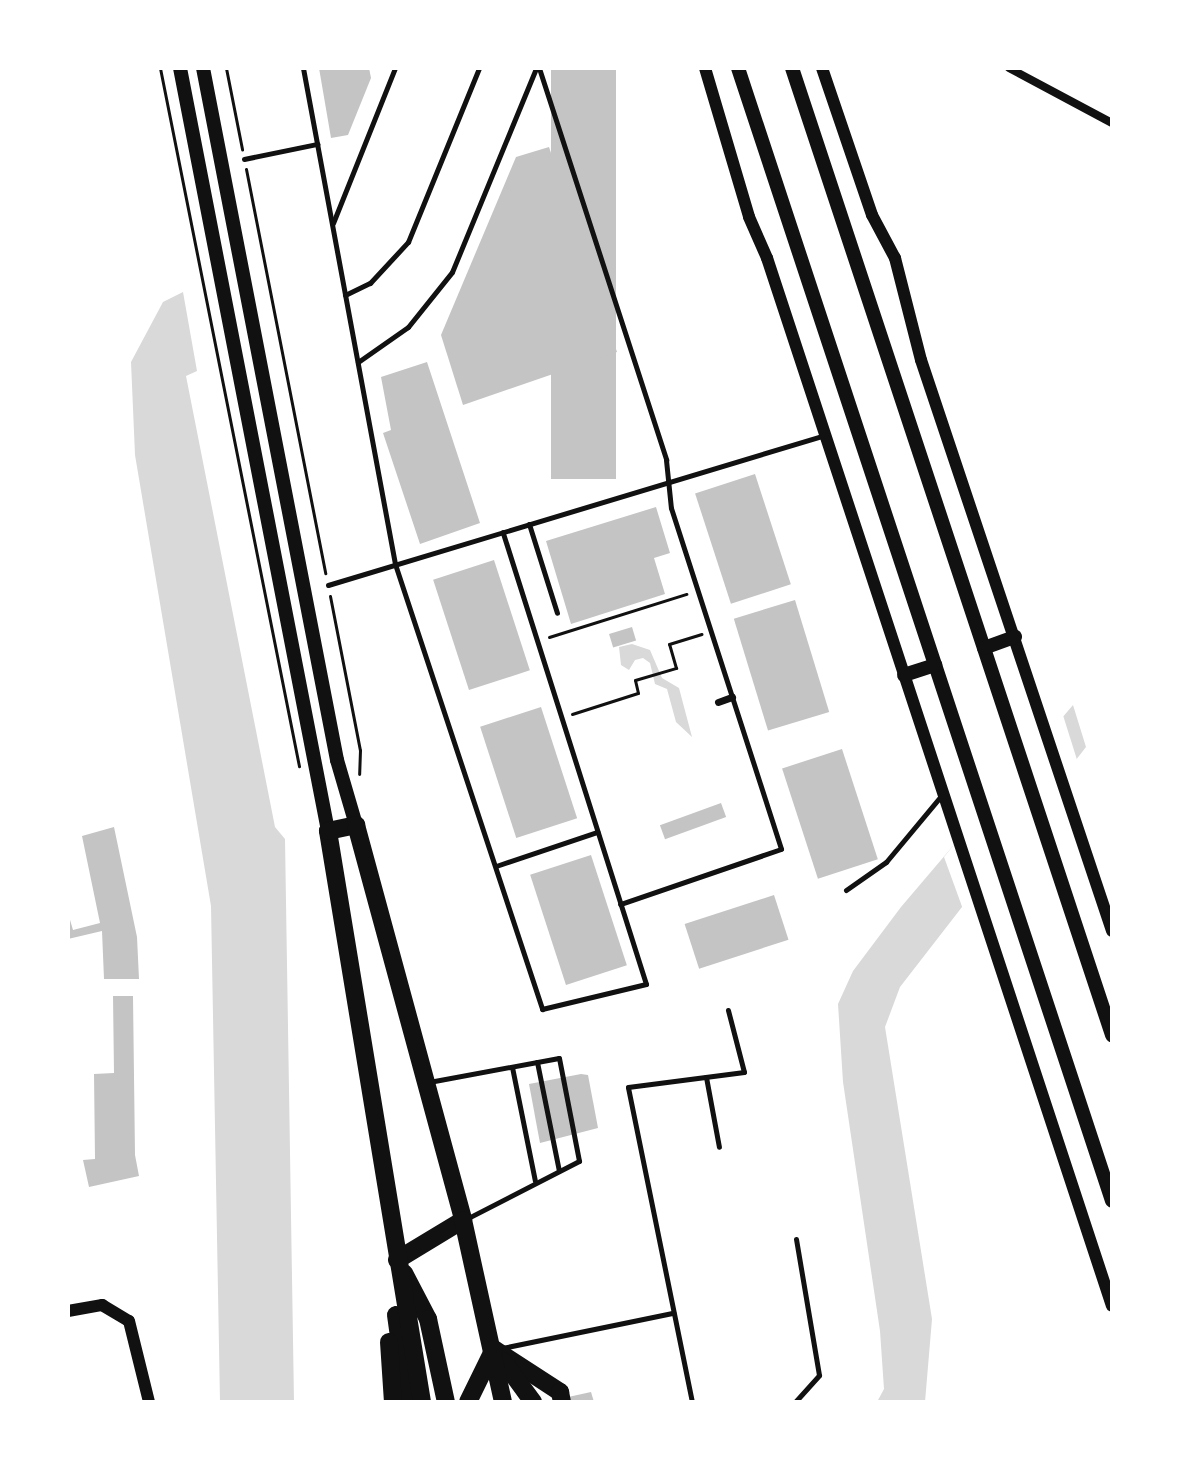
<!DOCTYPE html>
<style>
body{margin:0}
#map{position:relative;width:1180px;height:1470px;overflow:hidden;background:#fff;font-family:Cabin,sans-serif}
div>[style]{position:absolute}
[style*='--x']{left:calc(var(--x)*1px);top:calc(var(--y)*1px);width:calc(var(--w)*1px);rotate:calc(var(--a)*1deg)}
.water>*{inset:0;background:#d9d9d9}
.pier>*{inset:0;background:#fff}
.building>*{inset:0;background:#c4c4c4;transform-origin:0 0}
.path>*{height:3px;margin:-1.5px;padding:0 1.5px;transform-origin:1.5px;border-radius:1.5px;background:#111}
.service>*{height:5px;margin:-2.5px;padding:0 2.5px;transform-origin:2.5px;border-radius:2.5px;background:#111}
.pedestrian>*{height:7px;margin:-3.5px;padding:0 3.5px;transform-origin:3.5px;border-radius:3.5px;background:#111}
.minor>*{height:8px;margin:-4px;padding:0 4px;transform-origin:4px;border-radius:4px;background:#111}
.tertiary>*{height:12px;margin:-6px;padding:0 6px;transform-origin:6px;border-radius:6px;background:#111}
.secondary>*{height:14px;margin:-7px;padding:0 7px;transform-origin:7px;border-radius:7px;background:#111}
.primary>*{height:14px;margin:-7px;padding:0 7px;transform-origin:7px;border-radius:7px;background:#111}
.motorway>*{height:18px;margin:-9px;padding:0 9px;transform-origin:9px;border-radius:9px;background:#111}
span{translate:-50% -50%;white-space:nowrap;text-align:center;line-height:1.15;-webkit-text-stroke:8px #fff;paint-order:stroke}
.frame{position:absolute;inset:0;border:70px solid #fff;pointer-events:none}
</style>
<div id="map">
<div class="water">
<div style="clip-path:polygon(183px 292px,197px 371px,186px 376px,275px 827px,285px 839px,294px 1402px,220px 1402px,211px 906px,135px 455px,131px 362px,163px 302px)"></div>
<div style="clip-path:polygon(632px 644px,650px 650px,662px 678px,679px 688px,692px 737px,676px 722px,667px 689px,655px 684px,650px 663px,643px 658px,635px 660px,629px 670px,621px 665px,619px 647px)"></div>
<div style="clip-path:polygon(1073px 705px,1086px 747px,900px 987px,885px 1027px,932px 1319px,925px 1402px,877px 1402px,884px 1389px,880px 1331px,843px 1082px,838px 1004px,853px 971px,901px 907px)"></div>
</div>
<div class="pier">
<div style="clip-path:polygon(1062px 712px,1078px 763px,964px 912px,944px 857px)"></div>
</div>
<div class="building">
<div style="clip-path:polygon(319px 68px,369px 68px,371px 78px,348px 135px,331px 138px)"></div>
<div style="left:551px;top:68px;width:65px;height:411px"></div>
<div style="clip-path:polygon(549px 147px,617px 352px,463px 405px,441px 335px,516px 157px)"></div>
<div style="clip-path:polygon(427px 362px,480px 523px,420px 544px,383px 433px,391px 430px,381px 377px)"></div>
<div style="left:755px;top:474px;width:116px;height:63px;rotate:72deg"></div>
<div style="clip-path:polygon(656px 507px,670px 553px,654px 558px,665px 594px,571px 624px,546px 541px)"></div>
<div style="left:494px;top:560px;width:116px;height:64px;rotate:72deg"></div>
<div style="left:795px;top:600px;width:117px;height:64px;rotate:73deg"></div>
<div style="left:632px;top:627px;width:14px;height:24px;rotate:73deg"></div>
<div style="left:541px;top:707px;width:117px;height:64px;rotate:72deg"></div>
<div style="left:842px;top:749px;width:116px;height:63px;rotate:72deg"></div>
<div style="left:721px;top:803px;width:15px;height:65px;rotate:70deg"></div>
<div style="clip-path:polygon(114px 827px,137px 937px,139px 979px,104px 979px,102px 931px,68px 939px,68px 913px,73px 930px,100px 923px,82px 836px)"></div>
<div style="left:591px;top:855px;width:116px;height:64px;rotate:72deg"></div>
<div style="left:774px;top:895px;width:47px;height:94px;rotate:72deg"></div>
<div style="clip-path:polygon(113px 996px,133px 996px,135px 1155px,139px 1176px,89px 1187px,83px 1160px,95px 1159px,94px 1074px,114px 1073px)"></div>
<div style="clip-path:polygon(581px 1074px,588px 1075px,598px 1128px,540px 1143px,529px 1084px)"></div>
<div style="clip-path:polygon(591px 1392px,594px 1402px,550px 1402px,550px 1401px)"></div>
</div>
<div class="path">
<div style="--x:160;--y:68;--w:712;--a:78.74"></div>
<div style="--x:226;--y:68;--w:83;--a:78.8"></div>
<div style="--x:246;--y:169;--w:412;--a:78.9"></div>
<div style="--x:330;--y:596;--w:157;--a:79"></div>
<div style="--x:360;--y:750;--w:24;--a:92"></div>
<div style="--x:549;--y:637;--w:144;--a:-17.4"></div>
<div style="--x:572;--y:714;--w:69;--a:-17.7"></div>
<div style="--x:638;--y:693;--w:13;--a:-103"></div>
<div style="--x:635;--y:680;--w:43;--a:-16.3"></div>
<div style="--x:676;--y:668;--w:25;--a:-106"></div>
<div style="--x:669;--y:644;--w:34;--a:-17"></div>
</div>
<div class="service">
<div style="--x:303;--y:68;--w:504;--a:79.49"></div>
<div style="--x:395;--y:564;--w:469;--a:71.7"></div>
<div style="--x:542;--y:1009;--w:107;--a:-13.5"></div>
<div style="--x:646;--y:984;--w:474;--a:-107.6"></div>
<div style="--x:539;--y:68;--w:412;--a:72"></div>
<div style="--x:666;--y:460;--w:48;--a:84.1"></div>
<div style="--x:671;--y:508;--w:358;--a:72.1"></div>
<div style="--x:781;--y:849;--w:170;--a:161.1"></div>
<div style="--x:244;--y:159;--w:75;--a:-11.6"></div>
<div style="--x:333;--y:223;--w:167;--a:-68.2"></div>
<div style="--x:345;--y:295;--w:28;--a:-26"></div>
<div style="--x:370;--y:283;--w:56;--a:-47.2"></div>
<div style="--x:408;--y:242;--w:188;--a:-67.8"></div>
<div style="--x:358;--y:362;--w:61;--a:-35"></div>
<div style="--x:408;--y:327;--w:70;--a:-51.3"></div>
<div style="--x:452;--y:272;--w:221;--a:-67.6"></div>
<div style="--x:529;--y:524;--w:93;--a:72.5"></div>
<div style="--x:328;--y:585;--w:519;--a:-16.79"></div>
<div style="--x:496;--y:866;--w:107;--a:-18.6"></div>
<div style="--x:846;--y:890;--w:49;--a:-35"></div>
<div style="--x:886;--y:862;--w:86;--a:-50.2"></div>
<div style="--x:537;--y:1062;--w:111;--a:78.6"></div>
<div style="--x:512;--y:1067;--w:116;--a:78.6"></div>
<div style="--x:706;--y:1077;--w:71;--a:79.5"></div>
<div style="--x:429;--y:1082;--w:132;--a:-10.5"></div>
<div style="--x:559;--y:1058;--w:105;--a:79"></div>
<div style="--x:579;--y:1161;--w:125;--a:152.8"></div>
<div style="--x:502;--y:1348;--w:175;--a:-11.6"></div>
<div style="--x:692;--y:1402;--w:321;--a:-101.5"></div>
<div style="--x:628;--y:1087;--w:117;--a:-7.4"></div>
<div style="--x:744;--y:1072;--w:64;--a:-104.5"></div>
<div style="--x:795;--y:1402;--w:36;--a:-48"></div>
<div style="--x:819;--y:1375;--w:138;--a:-99.6"></div>
</div>
<div class="pedestrian">
<div style="--x:718;--y:702;--w:15;--a:-20"></div>
</div>
<div class="minor">
<div style="--x:1009;--y:68;--w:117;--a:28.1"></div>
</div>
<div class="tertiary">
<div style="--x:705;--y:68;--w:155;--a:73.5"></div>
<div style="--x:749;--y:217;--w:45;--a:66.3"></div>
<div style="--x:767;--y:258;--w:1103;--a:71.78"></div>
<div style="--x:822;--y:68;--w:155;--a:71.2"></div>
<div style="--x:872;--y:215;--w:49;--a:61.9"></div>
<div style="--x:895;--y:258;--w:105;--a:75.7"></div>
<div style="--x:921;--y:360;--w:602;--a:71.5"></div>
<div style="--x:68;--y:1311;--w:35;--a:-10"></div>
<div style="--x:102;--y:1305;--w:31;--a:31"></div>
<div style="--x:129;--y:1321;--w:83;--a:76.1"></div>
</div>
<div class="secondary">
<div style="--x:180;--y:68;--w:777;--a:79.02"></div>
<div style="--x:203;--y:68;--w:705;--a:79.04"></div>
<div style="--x:337;--y:760;--w:68;--a:73.7"></div>
</div>
<div class="primary">
<div style="--x:738;--y:68;--w:1193;--a:71.73"></div>
<div style="--x:792;--y:68;--w:1019;--a:71.69"></div>
<div style="--x:984;--y:648;--w:33;--a:-20"></div>
<div style="--x:904;--y:675;--w:33;--a:-18"></div>
</div>
<div class="motorway">
<div style="--x:397;--y:1260;--w:77;--a:-31.2"></div>
<div style="--x:404;--y:1273;--w:52;--a:62.4"></div>
<div style="--x:428;--y:1319;--w:85;--a:77.8"></div>
<div style="--x:396;--y:1315;--w:88;--a:82.1"></div>
<div style="--x:389;--y:1342;--w:60;--a:86.2"></div>
<div style="--x:494;--y:1349;--w:79;--a:33.1"></div>
<div style="--x:560;--y:1392;--w:10;--a:79"></div>
<div style="--x:503;--y:1361;--w:51;--a:53.8"></div>
<div style="--x:422;--y:1402;--w:579;--a:-99.35"></div>
<div style="--x:328;--y:831;--w:29;--a:-12"></div>
<div style="--x:356;--y:825;--w:409;--a:74.8"></div>
<div style="--x:463;--y:1220;--w:186;--a:77.6"></div>
<div style="--x:468;--y:1402;--w:59;--a:-63.9"></div>
</div>
<div class="frame"></div>
</div>
